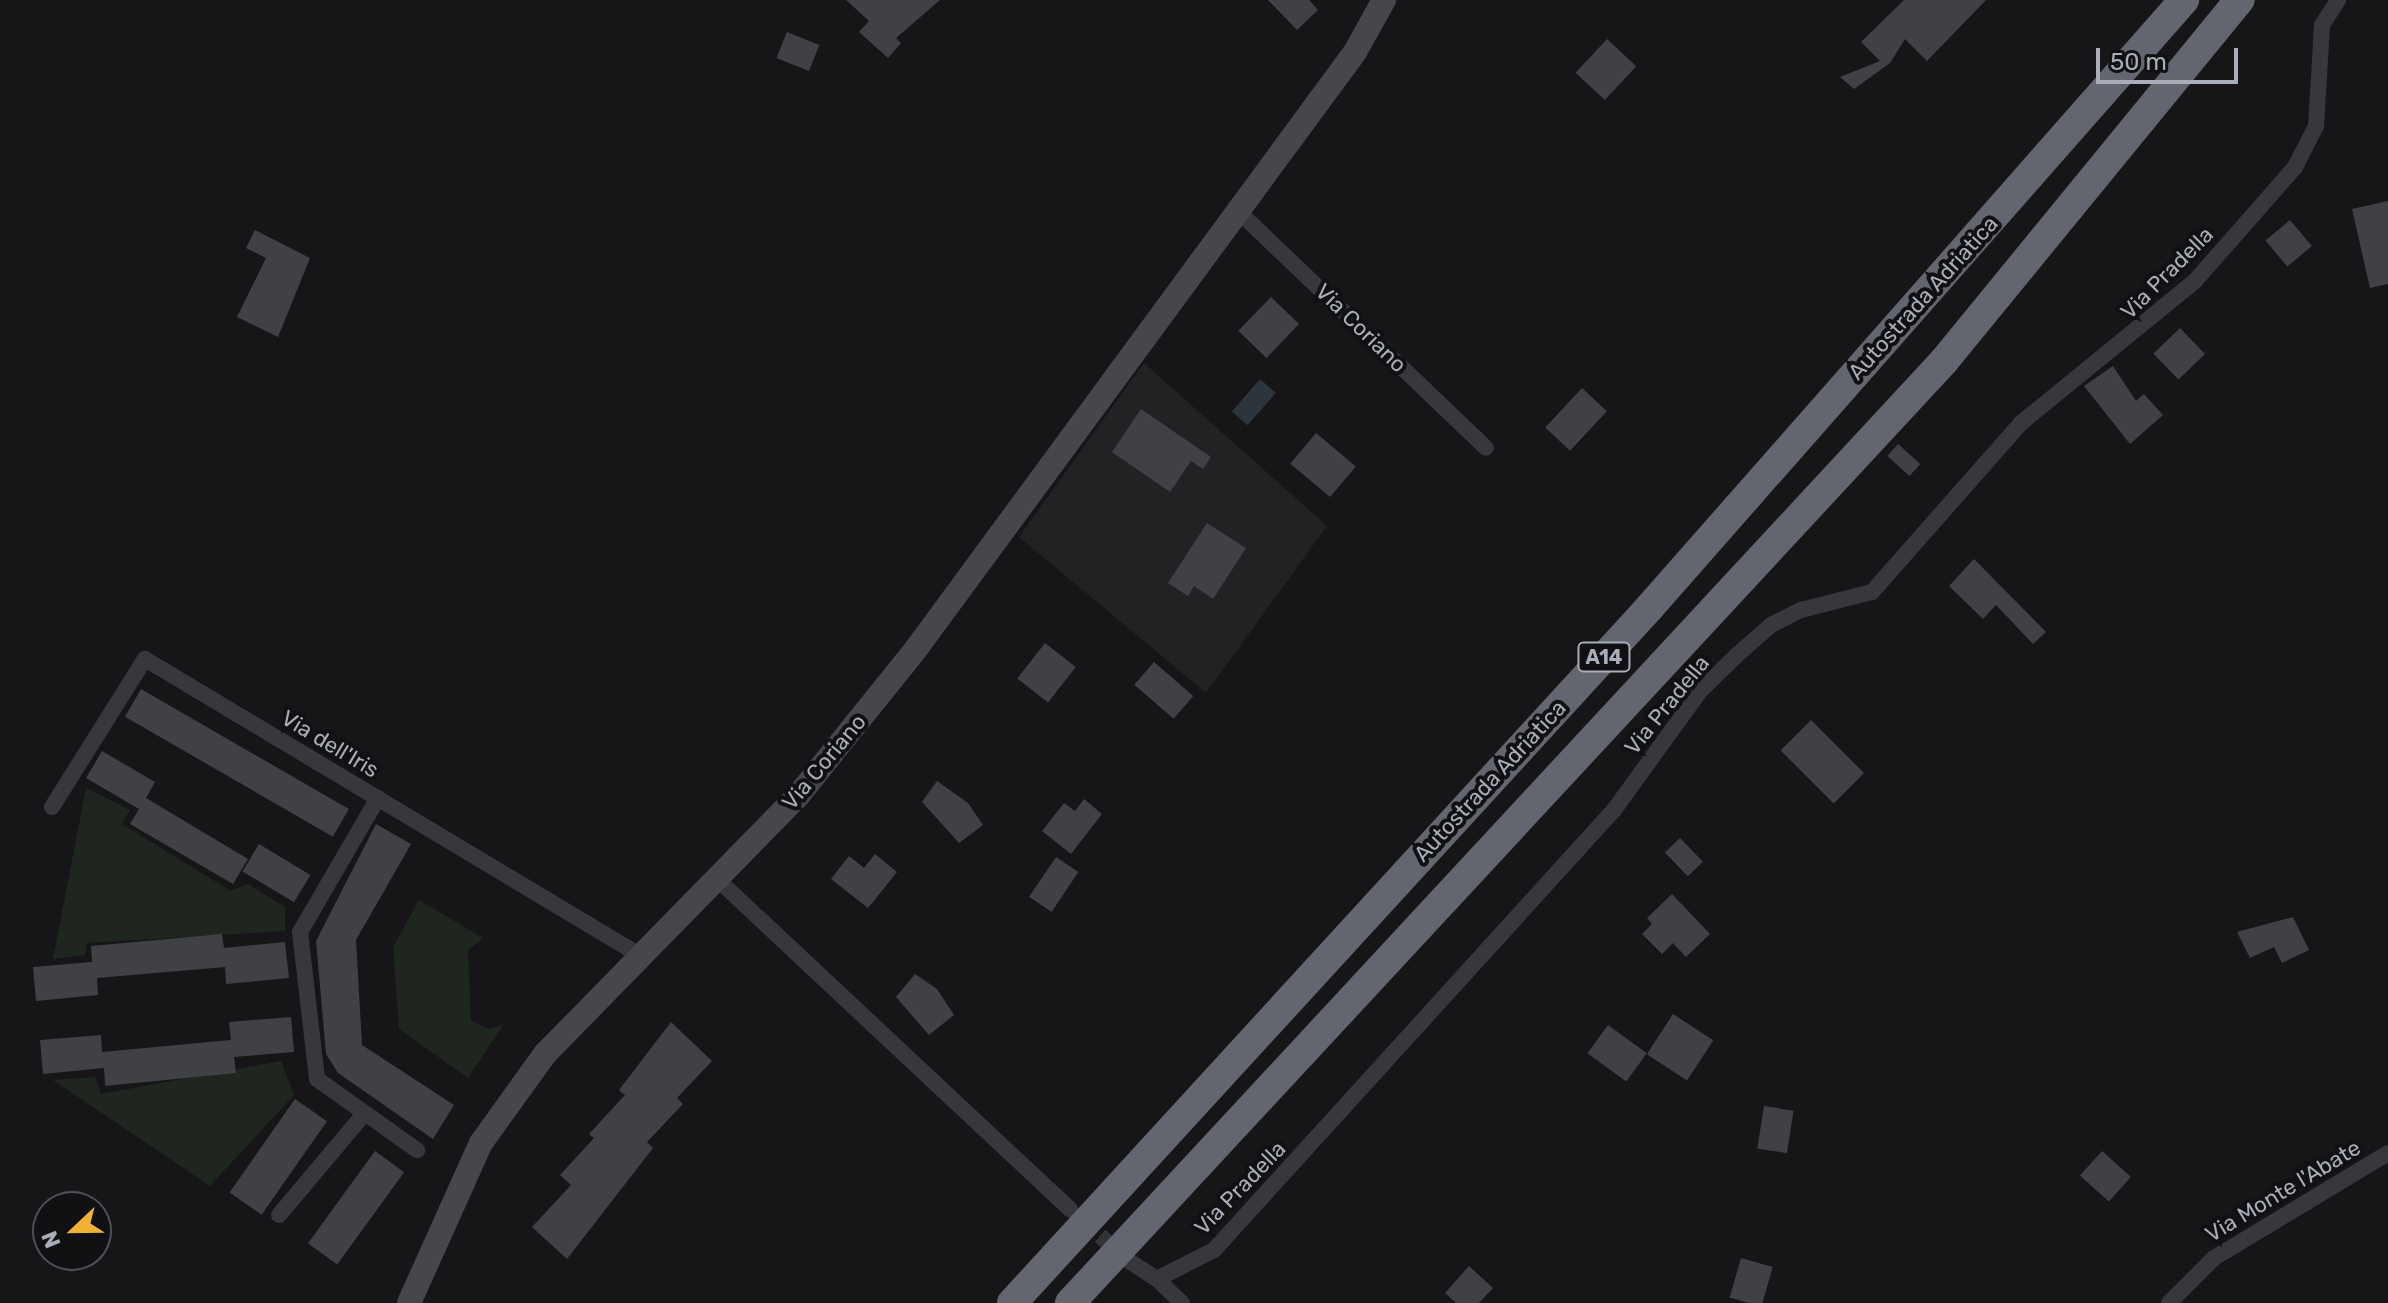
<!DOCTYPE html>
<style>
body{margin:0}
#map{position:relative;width:2388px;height:1303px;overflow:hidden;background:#161618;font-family:Rubik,sans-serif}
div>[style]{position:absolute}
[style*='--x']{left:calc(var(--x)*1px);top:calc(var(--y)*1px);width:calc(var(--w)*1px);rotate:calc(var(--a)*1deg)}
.built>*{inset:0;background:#222225}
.green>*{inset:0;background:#1e261f}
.water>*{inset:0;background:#2c353c;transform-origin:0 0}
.building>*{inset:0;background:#404145;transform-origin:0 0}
.minor-tunnel>*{height:16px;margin-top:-8px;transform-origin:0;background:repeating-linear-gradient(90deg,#333438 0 16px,transparent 0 24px)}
.minor>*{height:16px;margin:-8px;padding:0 8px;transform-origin:8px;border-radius:8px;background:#37383d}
.secondary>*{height:24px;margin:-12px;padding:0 12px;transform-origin:12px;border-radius:12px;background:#45474d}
.motorway>*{height:30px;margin:-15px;padding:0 15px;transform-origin:15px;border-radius:15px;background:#63666e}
span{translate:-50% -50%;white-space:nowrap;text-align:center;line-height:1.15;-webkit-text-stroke:8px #111113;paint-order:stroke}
.shield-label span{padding:2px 6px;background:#111113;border:2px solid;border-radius:6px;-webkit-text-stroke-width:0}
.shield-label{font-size:20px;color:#a8adb8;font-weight:700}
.street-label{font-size:22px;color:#a8adb8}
.north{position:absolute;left:32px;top:1191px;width:80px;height:80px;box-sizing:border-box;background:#111113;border:2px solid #4d4f55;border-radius:50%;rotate:248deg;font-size:22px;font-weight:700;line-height:32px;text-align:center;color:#a8adb8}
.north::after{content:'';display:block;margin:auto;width:28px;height:36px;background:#f2b134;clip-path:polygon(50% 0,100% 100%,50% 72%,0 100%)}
.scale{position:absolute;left:2096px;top:48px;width:142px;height:36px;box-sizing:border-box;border:4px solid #a8adb8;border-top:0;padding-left:10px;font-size:24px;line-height:28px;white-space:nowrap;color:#a8adb8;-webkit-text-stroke:6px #111113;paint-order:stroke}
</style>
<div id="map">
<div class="built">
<div style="clip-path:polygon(1144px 363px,1327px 526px,1206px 693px,1019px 537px)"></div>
</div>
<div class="green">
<div style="clip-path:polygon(86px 788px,130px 810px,122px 824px,231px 891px,248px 884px,285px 907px,285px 931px,87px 943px,85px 955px,53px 959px)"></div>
<div style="clip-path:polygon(419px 900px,483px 938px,468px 950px,471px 1020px,488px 1029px,503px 1025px,468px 1078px,399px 1029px,393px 947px)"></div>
<div style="clip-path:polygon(281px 1061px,294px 1095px,210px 1186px,53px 1080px,95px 1077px,101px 1094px)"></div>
</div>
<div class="water">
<div style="left:1260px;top:379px;width:21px;height:43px;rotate:41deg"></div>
</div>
<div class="building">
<div style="clip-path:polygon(846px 0,940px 0,896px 38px,901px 43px,888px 58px,859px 32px,869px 21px)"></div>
<div style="clip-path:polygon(1268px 0,1309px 0,1318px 10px,1297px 30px)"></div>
<div style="clip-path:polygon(1904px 0,1986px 0,1927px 61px,1905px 39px,1890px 63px,1854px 89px,1840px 77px,1880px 61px,1861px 42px)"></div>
<div style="left:787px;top:32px;width:35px;height:28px;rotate:22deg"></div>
<div style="left:1607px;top:39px;width:40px;height:46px;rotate:43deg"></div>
<div style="clip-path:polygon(2388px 201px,2388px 284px,2370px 288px,2352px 209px)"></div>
<div style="left:2290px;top:220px;width:34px;height:32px;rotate:50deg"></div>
<div style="clip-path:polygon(255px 230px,310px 258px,278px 337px,237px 317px,266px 258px,246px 248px)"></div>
<div style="left:1271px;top:297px;width:39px;height:47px;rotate:44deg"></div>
<div style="left:2180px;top:328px;width:36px;height:37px;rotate:46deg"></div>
<div style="clip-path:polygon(2113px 366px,2136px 401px,2144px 394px,2163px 415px,2130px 444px,2084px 386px)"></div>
<div style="left:1582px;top:388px;width:34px;height:54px;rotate:43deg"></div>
<div style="clip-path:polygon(1141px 409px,1211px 457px,1203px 469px,1191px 461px,1170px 492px,1112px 452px)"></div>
<div style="left:1316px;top:433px;width:52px;height:40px;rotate:40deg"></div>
<div style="left:1898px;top:444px;width:30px;height:16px;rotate:42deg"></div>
<div style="clip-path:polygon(1207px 523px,1246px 548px,1213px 599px,1194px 586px,1188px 596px,1168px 583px)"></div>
<div style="clip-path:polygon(1974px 559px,2046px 632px,2033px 644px,1996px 605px,1983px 619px,1949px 586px)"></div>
<div style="left:1045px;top:643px;width:39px;height:45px;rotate:38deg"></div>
<div style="left:1154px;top:662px;width:52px;height:30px;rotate:41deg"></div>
<div style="left:141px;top:689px;width:240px;height:32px;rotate:30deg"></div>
<div style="left:1811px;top:720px;width:75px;height:43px;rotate:45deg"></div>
<div style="clip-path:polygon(102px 751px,155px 782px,146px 798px,248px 859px,233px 884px,130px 824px,139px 809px,86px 778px)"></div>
<div style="clip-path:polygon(937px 781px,968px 803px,983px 825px,959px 843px,922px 802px)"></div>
<div style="clip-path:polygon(1084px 799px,1102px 814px,1071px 854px,1042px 831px,1064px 803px,1075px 811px)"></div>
<div style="clip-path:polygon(376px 824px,411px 844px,356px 940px,362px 1045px,454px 1105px,433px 1139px,338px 1073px,326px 1054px,316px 941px)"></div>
<div style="left:1680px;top:838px;width:33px;height:21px;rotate:46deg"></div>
<div style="left:259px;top:844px;width:60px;height:32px;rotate:31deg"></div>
<div style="clip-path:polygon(875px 854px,897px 872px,868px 908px,831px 879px,849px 856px,864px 868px)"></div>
<div style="left:1056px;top:857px;width:27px;height:48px;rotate:34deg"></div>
<div style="clip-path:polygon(1672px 894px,1710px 934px,1686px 957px,1673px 943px,1662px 954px,1642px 934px,1652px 924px,1647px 918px)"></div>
<div style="clip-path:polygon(2293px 917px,2309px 950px,2282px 963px,2274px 947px,2250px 958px,2237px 932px)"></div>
<div style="clip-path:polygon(222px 934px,224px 948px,285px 942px,289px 978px,226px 984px,225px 967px,97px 978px,98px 995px,36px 1001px,33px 967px,92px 962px,91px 946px)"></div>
<div style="clip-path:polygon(915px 974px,937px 989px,954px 1015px,929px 1035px,896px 997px)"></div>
<div style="left:1673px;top:1014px;width:48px;height:48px;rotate:33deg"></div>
<div style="clip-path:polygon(291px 1017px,294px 1052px,234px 1057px,236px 1073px,105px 1086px,104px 1068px,43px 1074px,40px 1040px,101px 1035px,102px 1052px,231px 1040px,229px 1022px)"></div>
<div style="clip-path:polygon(671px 1022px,712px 1061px,677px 1098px,683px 1104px,647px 1142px,653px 1148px,567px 1259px,532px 1227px,571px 1185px,560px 1175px,594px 1138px,589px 1134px,625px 1095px,619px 1090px)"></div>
<div style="left:1608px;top:1025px;width:48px;height:35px;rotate:36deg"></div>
<div style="left:295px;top:1099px;width:39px;height:114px;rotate:35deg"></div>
<div style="left:1764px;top:1106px;width:30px;height:43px;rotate:9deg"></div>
<div style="left:375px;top:1151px;width:36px;height:114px;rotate:36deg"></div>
<div style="left:2102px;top:1151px;width:39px;height:33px;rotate:42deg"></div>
<div style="left:1741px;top:1258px;width:33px;height:41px;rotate:16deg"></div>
<div style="clip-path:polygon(1469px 1266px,1493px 1288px,1479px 1303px,1456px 1303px,1445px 1293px)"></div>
</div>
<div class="minor-tunnel">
<div style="--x:1082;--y:1220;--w:53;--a:41.2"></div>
</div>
<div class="minor">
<div style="--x:1235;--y:208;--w:347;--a:43.7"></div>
<div style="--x:378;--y:798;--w:155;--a:120.2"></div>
<div style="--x:300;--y:932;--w:148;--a:83.4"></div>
<div style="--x:317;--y:1079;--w:123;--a:35.4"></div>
<div style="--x:52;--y:807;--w:175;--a:-57.9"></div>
<div style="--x:145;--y:659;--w:578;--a:30.91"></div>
<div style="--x:716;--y:878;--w:485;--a:43.1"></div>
<div style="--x:279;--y:1215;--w:133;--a:-49.9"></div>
<div style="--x:1129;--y:1261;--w:33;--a:33"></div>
<div style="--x:1157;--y:1279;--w:64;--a:-27"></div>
<div style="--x:1214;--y:1250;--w:595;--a:-47.73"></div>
<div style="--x:1614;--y:810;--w:147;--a:-54.1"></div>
<div style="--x:1700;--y:691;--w:52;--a:-44.2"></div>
<div style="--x:1737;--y:655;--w:45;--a:-41.4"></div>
<div style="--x:1771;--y:625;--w:34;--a:-27"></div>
<div style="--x:1801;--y:610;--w:73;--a:-14.2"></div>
<div style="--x:1872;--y:592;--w:225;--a:-48.6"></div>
<div style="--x:2021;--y:423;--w:225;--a:-39.2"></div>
<div style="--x:2195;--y:281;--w:152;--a:-48.7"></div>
<div style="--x:2295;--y:167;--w:46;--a:-62.9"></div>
<div style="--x:2316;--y:126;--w:101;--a:-86.6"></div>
<div style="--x:2322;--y:25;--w:30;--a:-57"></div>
<div style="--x:1157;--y:1279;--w:35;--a:44"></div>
<div style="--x:2169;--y:1303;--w:64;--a:-45"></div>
<div style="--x:2214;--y:1258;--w:203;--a:-31.1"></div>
</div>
<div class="secondary">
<div style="--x:409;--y:1303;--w:175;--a:-65.8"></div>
<div style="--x:481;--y:1143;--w:110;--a:-54.3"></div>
<div style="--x:545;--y:1054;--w:360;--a:-45.6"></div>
<div style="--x:797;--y:797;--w:190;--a:-51.2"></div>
<div style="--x:916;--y:649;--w:741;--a:-53.67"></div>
<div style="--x:1355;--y:52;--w:60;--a:-60.9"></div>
</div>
<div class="motorway">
<div style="--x:1012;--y:1303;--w:943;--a:-47.49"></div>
<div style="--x:1649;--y:608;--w:810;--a:-48.65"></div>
<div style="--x:1070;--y:1303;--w:1285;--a:-47.14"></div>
<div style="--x:1944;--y:361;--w:467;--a:-50.7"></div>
</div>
<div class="shield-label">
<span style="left:1604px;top:657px">A14</span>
</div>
<div class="street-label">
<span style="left:2167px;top:273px;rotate:-45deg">Via Pradella</span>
<span style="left:1923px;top:298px;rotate:-48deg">Autostrada Adriatica</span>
<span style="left:1361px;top:328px;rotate:44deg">Via Coriano</span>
<span style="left:1667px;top:705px;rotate:-51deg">Via Pradella</span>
<span style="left:330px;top:744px;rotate:31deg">Via dell'Iris</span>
<span style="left:824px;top:762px;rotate:-50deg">Via Coriano</span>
<span style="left:1490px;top:781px;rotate:-47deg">Autostrada Adriatica</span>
<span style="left:1240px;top:1188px;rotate:-46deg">Via Pradella</span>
<span style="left:2283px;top:1191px;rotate:-31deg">Via Monte l'Abate</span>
</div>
<div class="north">N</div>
<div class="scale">50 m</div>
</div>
